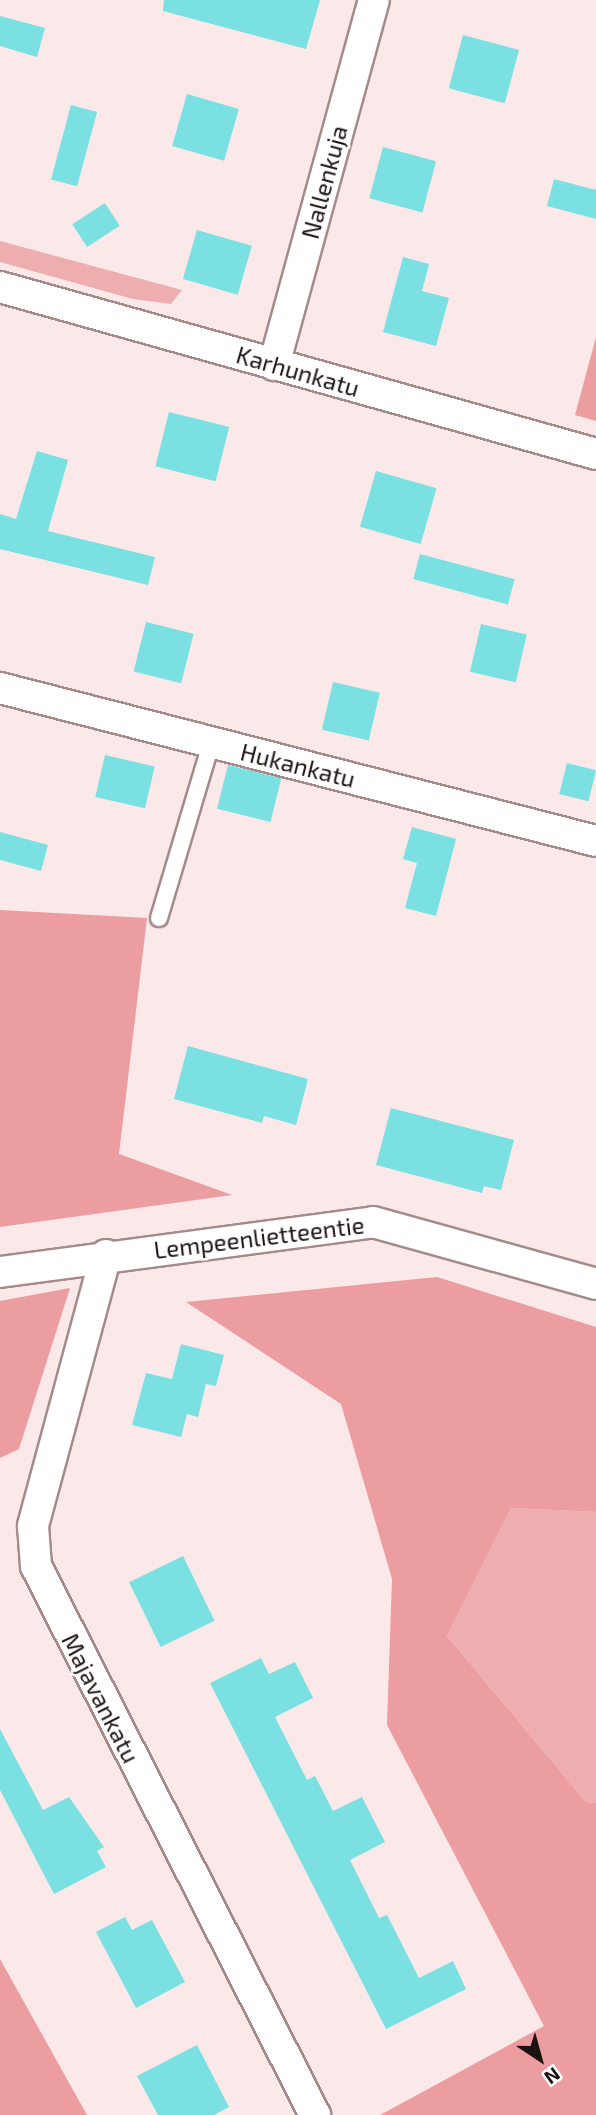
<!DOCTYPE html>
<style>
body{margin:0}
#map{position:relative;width:596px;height:2115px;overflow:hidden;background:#fbe8e8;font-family:"Exo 2",sans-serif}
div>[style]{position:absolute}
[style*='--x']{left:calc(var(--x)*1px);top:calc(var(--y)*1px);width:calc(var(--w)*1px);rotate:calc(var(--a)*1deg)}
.green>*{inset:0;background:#eeadaf}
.forest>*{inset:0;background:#ec9da0}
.building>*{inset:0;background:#7ae0e2;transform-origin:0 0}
.roads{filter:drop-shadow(2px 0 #a68a8a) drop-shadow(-2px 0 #a68a8a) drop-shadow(0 2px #a68a8a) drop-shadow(0 -2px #a68a8a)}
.service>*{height:16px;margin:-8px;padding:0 8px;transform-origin:8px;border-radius:8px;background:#fff}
.minor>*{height:30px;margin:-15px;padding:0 15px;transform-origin:15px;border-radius:15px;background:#fff}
span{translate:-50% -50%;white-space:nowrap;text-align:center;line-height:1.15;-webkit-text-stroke:5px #fff;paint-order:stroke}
.street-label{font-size:24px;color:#1b1111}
.north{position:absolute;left:505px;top:2024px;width:70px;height:70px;-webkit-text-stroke:5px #fff;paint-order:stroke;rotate:144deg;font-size:19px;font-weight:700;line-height:28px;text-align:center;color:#1b1111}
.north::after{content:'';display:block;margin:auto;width:24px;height:32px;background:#1b1111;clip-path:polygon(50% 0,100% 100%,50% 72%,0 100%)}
</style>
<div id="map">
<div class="green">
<div style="clip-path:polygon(0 241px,182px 290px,171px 304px,133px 299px,0 262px)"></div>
<div style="clip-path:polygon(511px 1508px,596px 1512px,596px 1803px,586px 1802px,447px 1636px)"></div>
</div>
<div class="forest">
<div style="clip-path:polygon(596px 337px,596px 421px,575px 415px)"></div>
<div style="clip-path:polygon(0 910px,147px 918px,119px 1154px,232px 1195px,0 1227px)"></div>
<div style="clip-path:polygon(437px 1277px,596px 1327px,596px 1512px,511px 1508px,447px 1636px,586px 1802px,596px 1803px,596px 2115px,380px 2115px,544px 2026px,387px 1725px,392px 1579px,341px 1404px,186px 1302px)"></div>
<div style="clip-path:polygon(70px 1288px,19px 1449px,0 1458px,0 1301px)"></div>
<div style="clip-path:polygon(0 1959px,87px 2115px,0 2115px)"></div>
</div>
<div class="building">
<div style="clip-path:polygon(164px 0,320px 0,306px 49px,163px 11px)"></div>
<div style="clip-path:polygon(0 16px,45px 28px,37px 57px,0 46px)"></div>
<div style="left:463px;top:35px;width:58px;height:55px;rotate:15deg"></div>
<div style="left:187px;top:94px;width:54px;height:54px;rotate:16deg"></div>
<div style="left:71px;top:105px;width:27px;height:77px;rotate:15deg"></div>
<div style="left:383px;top:147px;width:55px;height:53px;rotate:15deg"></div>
<div style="clip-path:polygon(554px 179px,596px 190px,596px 219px,547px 206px)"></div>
<div style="left:105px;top:203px;width:27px;height:39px;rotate:57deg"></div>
<div style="left:197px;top:230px;width:57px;height:51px;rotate:16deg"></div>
<div style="clip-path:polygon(403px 257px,429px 264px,422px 291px,449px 298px,436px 346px,383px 332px)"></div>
<div style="left:169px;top:412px;width:62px;height:56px;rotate:14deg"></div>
<div style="clip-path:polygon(37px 451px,68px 460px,48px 531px,155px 557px,148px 585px,0 549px,0 514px,16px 519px)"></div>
<div style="left:376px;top:471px;width:63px;height:58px;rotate:16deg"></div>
<div style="left:420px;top:554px;width:98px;height:26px;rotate:15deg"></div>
<div style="left:146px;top:622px;width:49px;height:51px;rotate:14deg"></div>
<div style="left:481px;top:624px;width:47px;height:49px;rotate:13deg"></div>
<div style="left:333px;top:682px;width:48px;height:49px;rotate:13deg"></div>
<div style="left:105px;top:755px;width:51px;height:43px;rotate:13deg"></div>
<div style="left:567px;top:763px;width:30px;height:32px;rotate:14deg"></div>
<div style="left:228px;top:765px;width:55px;height:45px;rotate:14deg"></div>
<div style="clip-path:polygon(412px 827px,456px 839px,436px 916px,405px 908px,417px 863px,403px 859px)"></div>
<div style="clip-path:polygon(0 832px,48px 845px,41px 871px,0 860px)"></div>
<div style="clip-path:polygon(188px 1046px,308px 1079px,296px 1125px,264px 1116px,262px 1123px,174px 1099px)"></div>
<div style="clip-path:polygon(391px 1108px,514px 1140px,501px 1190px,484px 1186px,482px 1193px,376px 1165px)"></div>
<div style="clip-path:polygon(181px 1344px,224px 1355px,216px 1386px,206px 1384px,198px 1417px,187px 1414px,181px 1437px,132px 1425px,146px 1373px,172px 1379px)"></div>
<div style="left:183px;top:1556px;width:72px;height:60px;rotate:64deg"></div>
<div style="clip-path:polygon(261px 1658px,269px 1674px,295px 1662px,313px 1698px,275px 1717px,307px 1780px,315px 1776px,333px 1811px,362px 1797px,385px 1842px,350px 1860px,379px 1918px,387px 1915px,419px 1978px,453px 1961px,466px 1989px,386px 2029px,210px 1683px)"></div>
<div style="clip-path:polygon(0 1729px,43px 1810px,69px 1797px,104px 1847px,97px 1851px,106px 1867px,54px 1894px,0 1790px)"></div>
<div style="clip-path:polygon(125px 1917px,132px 1930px,152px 1920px,185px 1982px,136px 2008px,96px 1932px)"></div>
<div style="clip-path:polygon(197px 2045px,229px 2107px,214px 2115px,158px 2115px,137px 2076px)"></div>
</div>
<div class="roads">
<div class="service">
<div style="--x:159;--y:918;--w:182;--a:-73.4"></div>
</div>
<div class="minor">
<div style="--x:0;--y:287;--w:619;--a:15.65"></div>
<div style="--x:274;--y:365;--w:378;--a:-74.7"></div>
<div style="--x:0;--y:688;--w:615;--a:14.4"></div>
<div style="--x:106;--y:1255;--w:281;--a:105.1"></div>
<div style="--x:33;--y:1526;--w:40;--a:85.7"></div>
<div style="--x:36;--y:1566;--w:616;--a:63.06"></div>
<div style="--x:0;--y:1272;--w:376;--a:-7.6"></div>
<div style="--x:373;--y:1222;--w:231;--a:15.5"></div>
</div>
</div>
<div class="street-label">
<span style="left:324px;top:182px;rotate:-75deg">Nallenkuja</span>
<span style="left:298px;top:371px;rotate:16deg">Karhunkatu</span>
<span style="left:298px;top:765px;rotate:14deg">Hukankatu</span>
<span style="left:259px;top:1237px;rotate:-7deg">Lempeenlietteentie</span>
<span style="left:101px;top:1698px;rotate:63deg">Majavankatu</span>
</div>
<div class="north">N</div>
</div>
